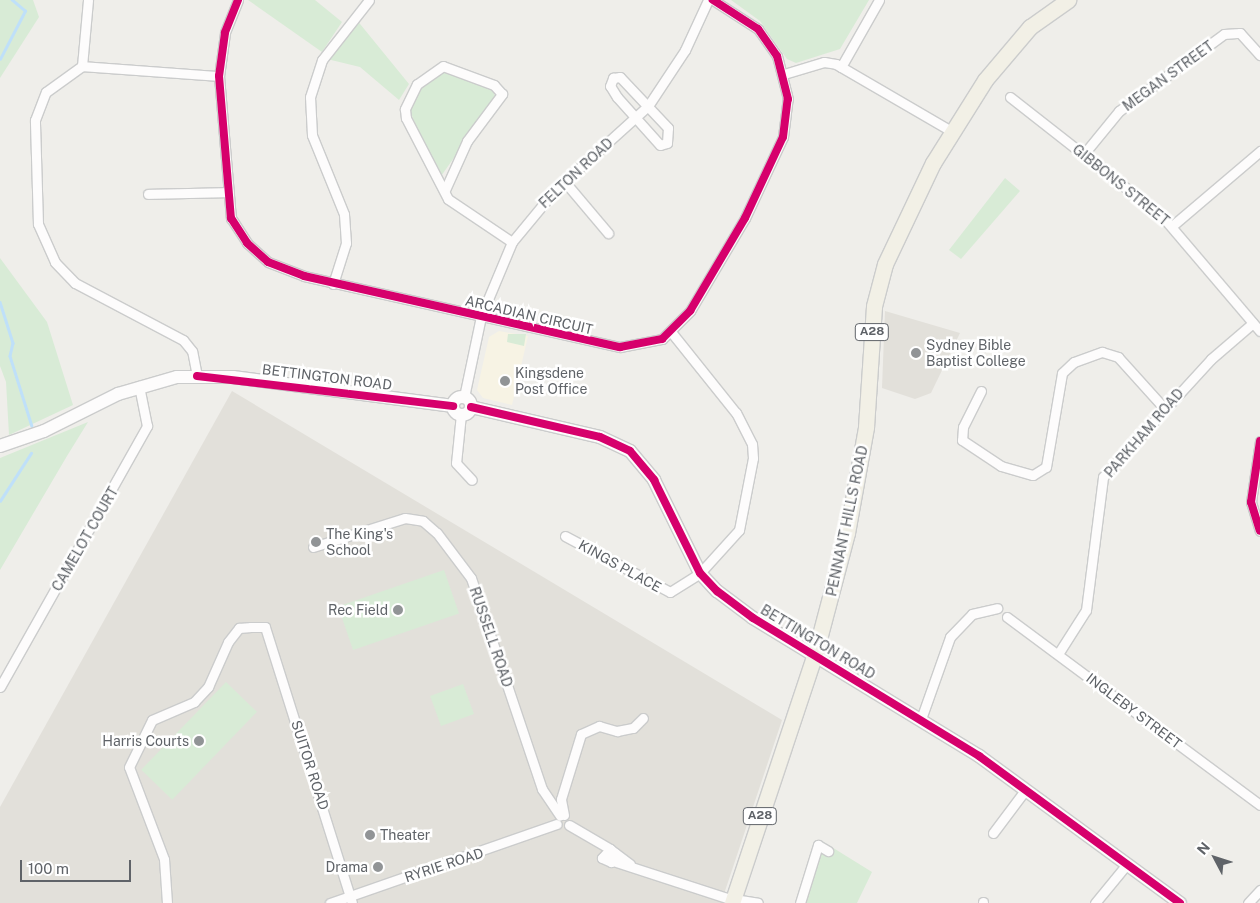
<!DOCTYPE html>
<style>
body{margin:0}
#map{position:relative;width:1260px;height:903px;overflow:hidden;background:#efeeea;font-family:"Public Sans",sans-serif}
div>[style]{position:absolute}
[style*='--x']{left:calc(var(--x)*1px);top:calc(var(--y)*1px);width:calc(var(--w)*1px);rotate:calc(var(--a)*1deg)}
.commercial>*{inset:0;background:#f7f3e4}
.education>*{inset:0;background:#e2e0da}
.green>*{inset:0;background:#d8ebd6;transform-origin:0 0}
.stream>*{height:2.5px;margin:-1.25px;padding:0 1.25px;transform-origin:1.25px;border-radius:1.25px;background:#bfe0f9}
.roads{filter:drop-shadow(1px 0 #cbcccc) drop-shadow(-1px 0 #cbcccc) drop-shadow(0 1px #cbcccc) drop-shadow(0 -1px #cbcccc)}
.minor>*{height:9px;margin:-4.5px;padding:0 4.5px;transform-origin:4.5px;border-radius:4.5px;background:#fdfcfc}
.secondary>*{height:12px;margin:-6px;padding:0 6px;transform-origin:6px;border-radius:6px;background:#fdfcfc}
.secondary>.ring{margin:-6px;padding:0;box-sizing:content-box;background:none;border:12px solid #fdfcfc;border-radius:50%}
.trunk>*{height:15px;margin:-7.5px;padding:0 7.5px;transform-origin:7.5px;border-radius:7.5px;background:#f2f0e6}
.cycleway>*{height:8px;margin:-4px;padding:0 4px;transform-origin:4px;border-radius:4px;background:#d6006c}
.dots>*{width:14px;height:14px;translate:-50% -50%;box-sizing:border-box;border:2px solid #fff;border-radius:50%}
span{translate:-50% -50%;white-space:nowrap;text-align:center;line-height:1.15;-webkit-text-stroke:5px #fff;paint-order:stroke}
.shield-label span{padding:1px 4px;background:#fff;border:1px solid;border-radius:4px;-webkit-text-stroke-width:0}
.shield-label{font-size:12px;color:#5f6368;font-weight:700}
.street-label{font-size:14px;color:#5f6368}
.poi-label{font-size:14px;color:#5f6368}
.left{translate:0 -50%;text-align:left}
.right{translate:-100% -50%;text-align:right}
.north{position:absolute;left:1190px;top:833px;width:50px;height:50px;-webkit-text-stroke:4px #fff;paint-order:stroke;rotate:310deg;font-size:14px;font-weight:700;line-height:20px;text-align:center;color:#5f6368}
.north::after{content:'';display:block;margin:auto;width:18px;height:22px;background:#5f6368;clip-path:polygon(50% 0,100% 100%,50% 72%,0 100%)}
.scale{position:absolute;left:20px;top:860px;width:111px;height:22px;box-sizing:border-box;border:2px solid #5f6368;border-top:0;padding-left:6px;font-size:15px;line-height:18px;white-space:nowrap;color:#5f6368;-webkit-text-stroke:4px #fff;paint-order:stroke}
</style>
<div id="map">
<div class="commercial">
<div style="clip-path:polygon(499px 331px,528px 336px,512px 405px,483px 398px,477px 390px,489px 337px)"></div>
</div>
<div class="education">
<div style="clip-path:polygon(885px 311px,960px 333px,931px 393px,915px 399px,882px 388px)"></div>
<div style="clip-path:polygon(232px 391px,782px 720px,721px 903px,0 903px,0 807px)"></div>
</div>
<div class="green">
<div style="clip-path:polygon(0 0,33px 0,39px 17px,0 78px)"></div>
<div style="clip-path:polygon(248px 0,315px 0,342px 22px,322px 52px)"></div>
<div style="clip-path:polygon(731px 0,869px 0,840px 49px,796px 63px,787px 59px,760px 21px)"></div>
<div style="clip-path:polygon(356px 19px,409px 84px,399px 100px,360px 67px,327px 59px)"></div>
<div style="clip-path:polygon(446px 70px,491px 87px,496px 98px,439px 179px,409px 109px,418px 87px,431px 75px)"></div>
<div style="clip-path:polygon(1005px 178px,1020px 191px,961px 259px,949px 250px)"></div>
<div style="clip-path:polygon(0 258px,47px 322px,73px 405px,9px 435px,6px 382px,0 366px)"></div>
<div style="clip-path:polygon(508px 334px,526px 334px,524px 346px,507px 342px)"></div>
<div style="clip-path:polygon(88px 422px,67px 456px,0 570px,0 458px)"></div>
<div style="left:444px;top:570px;width:46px;height:112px;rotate:71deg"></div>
<div style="left:226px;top:682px;width:43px;height:122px;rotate:44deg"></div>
<div style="left:463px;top:684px;width:32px;height:35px;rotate:70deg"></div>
<div style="clip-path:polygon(822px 841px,872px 872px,857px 903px,803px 903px)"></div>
</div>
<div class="stream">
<div style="--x:0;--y:59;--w:54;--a:-62.5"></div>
<div style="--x:25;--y:11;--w:17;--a:-140"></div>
<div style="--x:0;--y:302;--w:43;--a:72.4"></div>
<div style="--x:13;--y:343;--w:13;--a:103"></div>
<div style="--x:10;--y:356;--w:73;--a:72.6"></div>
<div style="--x:0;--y:501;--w:57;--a:-57.1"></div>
</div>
<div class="roads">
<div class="minor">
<div style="--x:238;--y:0;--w:35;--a:112"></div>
<div style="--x:225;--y:33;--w:43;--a:97.9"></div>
<div style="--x:219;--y:76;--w:143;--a:85.2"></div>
<div style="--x:231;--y:218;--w:30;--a:57"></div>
<div style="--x:247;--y:243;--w:28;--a:42"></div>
<div style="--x:268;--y:262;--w:39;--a:21"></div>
<div style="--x:304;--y:276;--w:324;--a:12.7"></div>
<div style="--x:620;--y:347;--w:43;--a:-10.8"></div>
<div style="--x:662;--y:339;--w:40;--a:-45"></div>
<div style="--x:690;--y:311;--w:108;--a:-59.4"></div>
<div style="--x:745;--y:218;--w:89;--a:-64.9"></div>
<div style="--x:783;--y:137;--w:38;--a:-83"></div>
<div style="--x:788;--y:99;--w:44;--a:-104.3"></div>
<div style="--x:777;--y:56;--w:33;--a:-125"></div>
<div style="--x:758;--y:29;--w:54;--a:-147.2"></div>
<div style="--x:82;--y:66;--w:66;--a:-84.8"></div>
<div style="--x:841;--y:67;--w:77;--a:-60.4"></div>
<div style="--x:784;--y:74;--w:42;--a:-16.7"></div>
<div style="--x:824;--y:62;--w:12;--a:9"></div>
<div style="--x:836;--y:64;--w:133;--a:30.2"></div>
<div style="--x:620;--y:77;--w:70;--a:46.7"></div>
<div style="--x:668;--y:128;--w:15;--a:94"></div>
<div style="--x:667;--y:143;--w:7;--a:164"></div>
<div style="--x:660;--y:145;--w:64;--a:-131.9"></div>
<div style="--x:617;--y:97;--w:13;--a:-122"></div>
<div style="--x:610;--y:86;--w:9;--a:-69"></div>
<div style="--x:613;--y:78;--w:7;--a:-8"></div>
<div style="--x:1010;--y:97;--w:193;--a:38.1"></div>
<div style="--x:1162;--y:216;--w:151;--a:49.6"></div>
<div style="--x:1083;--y:155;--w:57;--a:-50.7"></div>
<div style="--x:1119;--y:111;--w:130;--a:-36.3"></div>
<div style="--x:1224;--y:34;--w:16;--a:-4"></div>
<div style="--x:1240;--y:33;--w:30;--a:48"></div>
<div style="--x:565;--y:182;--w:67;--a:49.9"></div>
<div style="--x:445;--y:190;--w:54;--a:-65.8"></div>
<div style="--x:467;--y:141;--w:59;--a:-53.3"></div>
<div style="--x:502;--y:94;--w:12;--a:-132"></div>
<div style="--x:494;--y:85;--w:54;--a:-159.6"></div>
<div style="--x:443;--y:66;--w:32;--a:145"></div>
<div style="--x:417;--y:84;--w:28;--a:116"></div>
<div style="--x:405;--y:109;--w:9;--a:84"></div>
<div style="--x:406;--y:118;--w:91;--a:62.6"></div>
<div style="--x:448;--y:199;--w:77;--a:33.9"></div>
<div style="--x:148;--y:194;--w:81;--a:-1.4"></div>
<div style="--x:1172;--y:226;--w:116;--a:-40.4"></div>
<div style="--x:333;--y:284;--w:43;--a:-72.4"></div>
<div style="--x:346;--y:243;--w:29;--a:-94"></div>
<div style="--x:344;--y:214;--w:85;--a:-112.1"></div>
<div style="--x:312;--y:135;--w:38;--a:-93"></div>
<div style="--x:310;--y:97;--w:39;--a:-72"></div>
<div style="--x:322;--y:60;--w:76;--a:-51.9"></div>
<div style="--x:197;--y:376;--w:25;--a:-101"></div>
<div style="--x:192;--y:351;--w:14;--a:-129"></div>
<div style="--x:183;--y:340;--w:122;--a:-152.2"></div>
<div style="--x:75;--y:283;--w:29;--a:-134"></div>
<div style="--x:55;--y:262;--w:42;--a:-114.1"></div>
<div style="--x:38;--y:224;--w:104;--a:-91.7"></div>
<div style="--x:35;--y:120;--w:30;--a:-69"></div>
<div style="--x:46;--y:92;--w:44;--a:-35.8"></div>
<div style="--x:82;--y:66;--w:137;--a:4.2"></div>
<div style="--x:981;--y:391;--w:40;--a:116.6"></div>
<div style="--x:963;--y:427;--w:13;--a:94"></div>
<div style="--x:962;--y:440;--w:47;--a:33.7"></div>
<div style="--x:1001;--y:466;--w:33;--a:16"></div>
<div style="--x:1033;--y:475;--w:15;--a:-32"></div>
<div style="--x:1046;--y:467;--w:95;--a:-80.3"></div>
<div style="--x:1062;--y:373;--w:16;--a:-43"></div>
<div style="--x:1074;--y:362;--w:30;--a:-20"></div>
<div style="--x:1102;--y:352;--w:17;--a:17"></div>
<div style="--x:1118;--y:357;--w:70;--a:47.9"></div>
<div style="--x:464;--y:397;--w:83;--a:-78.1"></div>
<div style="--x:481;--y:316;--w:80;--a:-67.3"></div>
<div style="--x:512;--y:242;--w:67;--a:-50.4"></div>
<div style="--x:555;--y:190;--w:125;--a:-42.1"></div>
<div style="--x:648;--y:106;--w:67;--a:-56.5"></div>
<div style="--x:685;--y:50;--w:55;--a:-65.3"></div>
<div style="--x:461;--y:414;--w:49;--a:95.8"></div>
<div style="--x:456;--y:463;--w:23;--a:47"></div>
<div style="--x:1260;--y:441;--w:62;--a:98.4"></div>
<div style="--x:1251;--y:502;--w:30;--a:73"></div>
<div style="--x:565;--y:536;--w:119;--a:28.1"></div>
<div style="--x:670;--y:592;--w:36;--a:-32"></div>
<div style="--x:700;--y:573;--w:58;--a:-47.8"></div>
<div style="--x:739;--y:530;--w:73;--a:-79"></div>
<div style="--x:753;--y:458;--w:14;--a:-94"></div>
<div style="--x:752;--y:444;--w:35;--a:-117"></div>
<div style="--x:736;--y:413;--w:102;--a:-128.7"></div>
<div style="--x:313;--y:547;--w:96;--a:-17.5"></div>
<div style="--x:405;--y:518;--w:18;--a:9"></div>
<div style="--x:423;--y:521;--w:18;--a:41"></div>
<div style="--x:437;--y:533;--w:56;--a:52.9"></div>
<div style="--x:471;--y:578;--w:223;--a:71.4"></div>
<div style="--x:542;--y:789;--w:32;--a:56"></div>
<div style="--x:1007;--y:617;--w:315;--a:36.6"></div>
<div style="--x:1058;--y:654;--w:52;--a:-57.5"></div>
<div style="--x:1086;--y:610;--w:134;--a:-82.7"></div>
<div style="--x:1103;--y:477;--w:160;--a:-47.5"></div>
<div style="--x:1211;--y:359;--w:55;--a:-40.6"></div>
<div style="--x:0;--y:687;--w:300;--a:-60.6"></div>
<div style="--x:147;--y:426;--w:41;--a:-101.3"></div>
<div style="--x:921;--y:719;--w:87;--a:-70.5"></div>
<div style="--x:950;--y:637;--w:32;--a:-46"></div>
<div style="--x:972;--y:614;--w:26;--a:-13"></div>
<div style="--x:564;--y:815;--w:16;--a:-101"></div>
<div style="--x:561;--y:799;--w:68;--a:-72.9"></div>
<div style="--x:581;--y:734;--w:20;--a:-24"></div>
<div style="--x:599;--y:726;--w:19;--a:16"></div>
<div style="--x:617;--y:731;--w:16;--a:-11"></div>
<div style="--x:633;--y:728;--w:14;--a:-45"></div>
<div style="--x:569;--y:825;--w:48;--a:30.3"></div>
<div style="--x:993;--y:833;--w:55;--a:-53.1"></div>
<div style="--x:615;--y:853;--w:10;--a:114"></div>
<div style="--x:611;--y:862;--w:10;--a:-156"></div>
<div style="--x:602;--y:858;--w:12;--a:-48"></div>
<div style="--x:610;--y:849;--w:25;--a:37"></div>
<div style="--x:613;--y:861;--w:129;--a:18"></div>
<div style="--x:734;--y:899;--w:24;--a:9"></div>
<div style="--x:167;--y:903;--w:44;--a:-93.9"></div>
<div style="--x:164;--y:859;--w:98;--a:-110.8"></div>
<div style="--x:129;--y:767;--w:52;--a:-63.9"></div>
<div style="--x:152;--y:720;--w:46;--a:-23.2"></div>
<div style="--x:194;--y:702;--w:21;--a:-47"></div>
<div style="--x:208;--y:687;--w:49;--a:-66"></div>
<div style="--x:228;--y:642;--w:18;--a:-52"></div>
<div style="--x:239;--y:628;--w:12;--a:-5"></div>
<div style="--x:251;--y:627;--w:14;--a:0"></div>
<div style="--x:265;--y:627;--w:289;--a:72.5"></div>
<div style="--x:330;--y:903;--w:240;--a:-19.2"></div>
<div style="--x:800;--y:903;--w:61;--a:-72.8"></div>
<div style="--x:818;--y:845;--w:12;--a:31"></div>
<div style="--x:983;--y:903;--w:1;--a:-90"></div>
<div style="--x:1095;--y:903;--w:50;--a:-50.6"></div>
<div style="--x:1248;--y:903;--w:18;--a:-47"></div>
</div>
<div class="secondary">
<div class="ring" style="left:453px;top:397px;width:6px;height:6px"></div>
<div style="--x:471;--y:407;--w:132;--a:13.1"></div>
<div style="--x:600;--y:437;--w:33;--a:25"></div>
<div style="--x:630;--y:451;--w:38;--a:50"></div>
<div style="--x:654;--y:480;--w:104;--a:63.7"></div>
<div style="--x:700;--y:573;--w:25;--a:47"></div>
<div style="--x:717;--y:591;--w:45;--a:36.9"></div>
<div style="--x:753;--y:618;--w:265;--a:31.4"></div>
<div style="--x:979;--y:756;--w:249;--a:36.2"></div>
<div style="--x:0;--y:446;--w:46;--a:-18.8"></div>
<div style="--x:44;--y:431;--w:83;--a:-26.6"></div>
<div style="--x:118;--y:394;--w:61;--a:-16.1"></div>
<div style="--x:177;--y:377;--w:56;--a:0"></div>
<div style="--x:233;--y:377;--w:222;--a:7.5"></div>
</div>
<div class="trunk">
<div style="--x:732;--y:903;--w:262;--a:-71.6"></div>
<div style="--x:815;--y:654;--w:125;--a:-75.2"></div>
<div style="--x:847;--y:533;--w:108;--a:-79.8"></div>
<div style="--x:866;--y:427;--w:121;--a:-86.2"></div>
<div style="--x:874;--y:306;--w:43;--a:-75.3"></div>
<div style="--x:885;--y:264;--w:112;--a:-64.6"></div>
<div style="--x:933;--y:163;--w:98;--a:-57.9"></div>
<div style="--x:985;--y:80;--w:70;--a:-49.7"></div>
<div style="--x:1030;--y:27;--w:47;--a:-35.4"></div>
</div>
</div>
<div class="cycleway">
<div style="--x:238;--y:0;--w:35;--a:112"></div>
<div style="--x:225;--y:33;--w:43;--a:97.9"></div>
<div style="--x:219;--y:76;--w:143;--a:85.2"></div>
<div style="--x:231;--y:218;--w:30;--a:57"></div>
<div style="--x:247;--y:243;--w:28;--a:42"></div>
<div style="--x:268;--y:262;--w:39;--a:21"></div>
<div style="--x:304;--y:276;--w:324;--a:12.7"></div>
<div style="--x:620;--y:347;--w:43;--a:-10.8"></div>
<div style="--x:662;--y:339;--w:40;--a:-45"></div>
<div style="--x:690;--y:311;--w:108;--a:-59.4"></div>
<div style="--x:745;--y:218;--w:89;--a:-64.9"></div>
<div style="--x:783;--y:137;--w:38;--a:-83"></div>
<div style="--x:788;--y:99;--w:44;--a:-104.3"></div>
<div style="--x:777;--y:56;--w:33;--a:-125"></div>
<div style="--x:758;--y:29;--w:54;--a:-147.2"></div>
<div style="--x:197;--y:376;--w:258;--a:6.7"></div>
<div style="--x:471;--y:407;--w:132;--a:13.1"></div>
<div style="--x:600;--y:437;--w:33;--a:25"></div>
<div style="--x:630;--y:451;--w:38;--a:50"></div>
<div style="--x:654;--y:480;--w:104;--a:63.7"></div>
<div style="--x:700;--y:573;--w:25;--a:47"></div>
<div style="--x:717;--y:591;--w:45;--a:36.9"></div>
<div style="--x:753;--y:618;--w:265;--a:31.4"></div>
<div style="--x:979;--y:756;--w:249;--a:36.2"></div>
<div style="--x:1260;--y:441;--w:62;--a:98.4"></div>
<div style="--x:1251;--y:502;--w:30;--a:73"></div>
</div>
<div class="dots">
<div style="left:916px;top:353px;background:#919496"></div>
<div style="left:505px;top:381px;background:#919496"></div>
<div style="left:316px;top:542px;background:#919496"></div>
<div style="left:398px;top:610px;background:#919496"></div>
<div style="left:199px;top:741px;background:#919496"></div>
<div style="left:370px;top:835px;background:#919496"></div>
<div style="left:378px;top:867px;background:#919496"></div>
</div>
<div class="shield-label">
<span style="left:872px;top:332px">A28</span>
<span style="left:760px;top:816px">A28</span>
</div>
<div class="street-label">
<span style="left:1168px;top:76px;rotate:-36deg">MEGAN STREET</span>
<span style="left:576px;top:173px;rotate:-43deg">FELTON ROAD</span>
<span style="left:1121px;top:185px;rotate:39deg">GIBBONS STREET</span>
<span style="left:529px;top:315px;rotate:13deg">ARCADIAN CIRCUIT</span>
<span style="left:327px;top:377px;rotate:7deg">BETTINGTON ROAD</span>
<span style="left:1144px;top:433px;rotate:-49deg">PARKHAM ROAD</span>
<span style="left:847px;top:521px;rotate:-78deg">PENNANT HILLS ROAD</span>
<span style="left:85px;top:539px;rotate:-60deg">CAMELOT COURT</span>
<span style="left:620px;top:566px;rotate:29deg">KINGS PLACE</span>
<span style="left:491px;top:637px;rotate:71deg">RUSSELL ROAD</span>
<span style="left:818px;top:642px;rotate:31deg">BETTINGTON ROAD</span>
<span style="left:1134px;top:711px;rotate:37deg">INGLEBY STREET</span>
<span style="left:310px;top:765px;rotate:72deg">SUITOR ROAD</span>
<span style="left:444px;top:865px;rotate:-18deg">RYRIE ROAD</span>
</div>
<div class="poi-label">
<span class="left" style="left:926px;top:353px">Sydney Bible<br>Baptist College</span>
<span class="left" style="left:515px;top:381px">Kingsdene<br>Post Office</span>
<span class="left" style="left:326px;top:542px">The King's<br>School</span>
<span class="right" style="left:388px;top:610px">Rec Field</span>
<span class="right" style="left:189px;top:741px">Harris Courts</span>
<span class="left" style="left:380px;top:835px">Theater</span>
<span class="right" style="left:368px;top:867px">Drama</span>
</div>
<div class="north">N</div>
<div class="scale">100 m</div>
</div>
